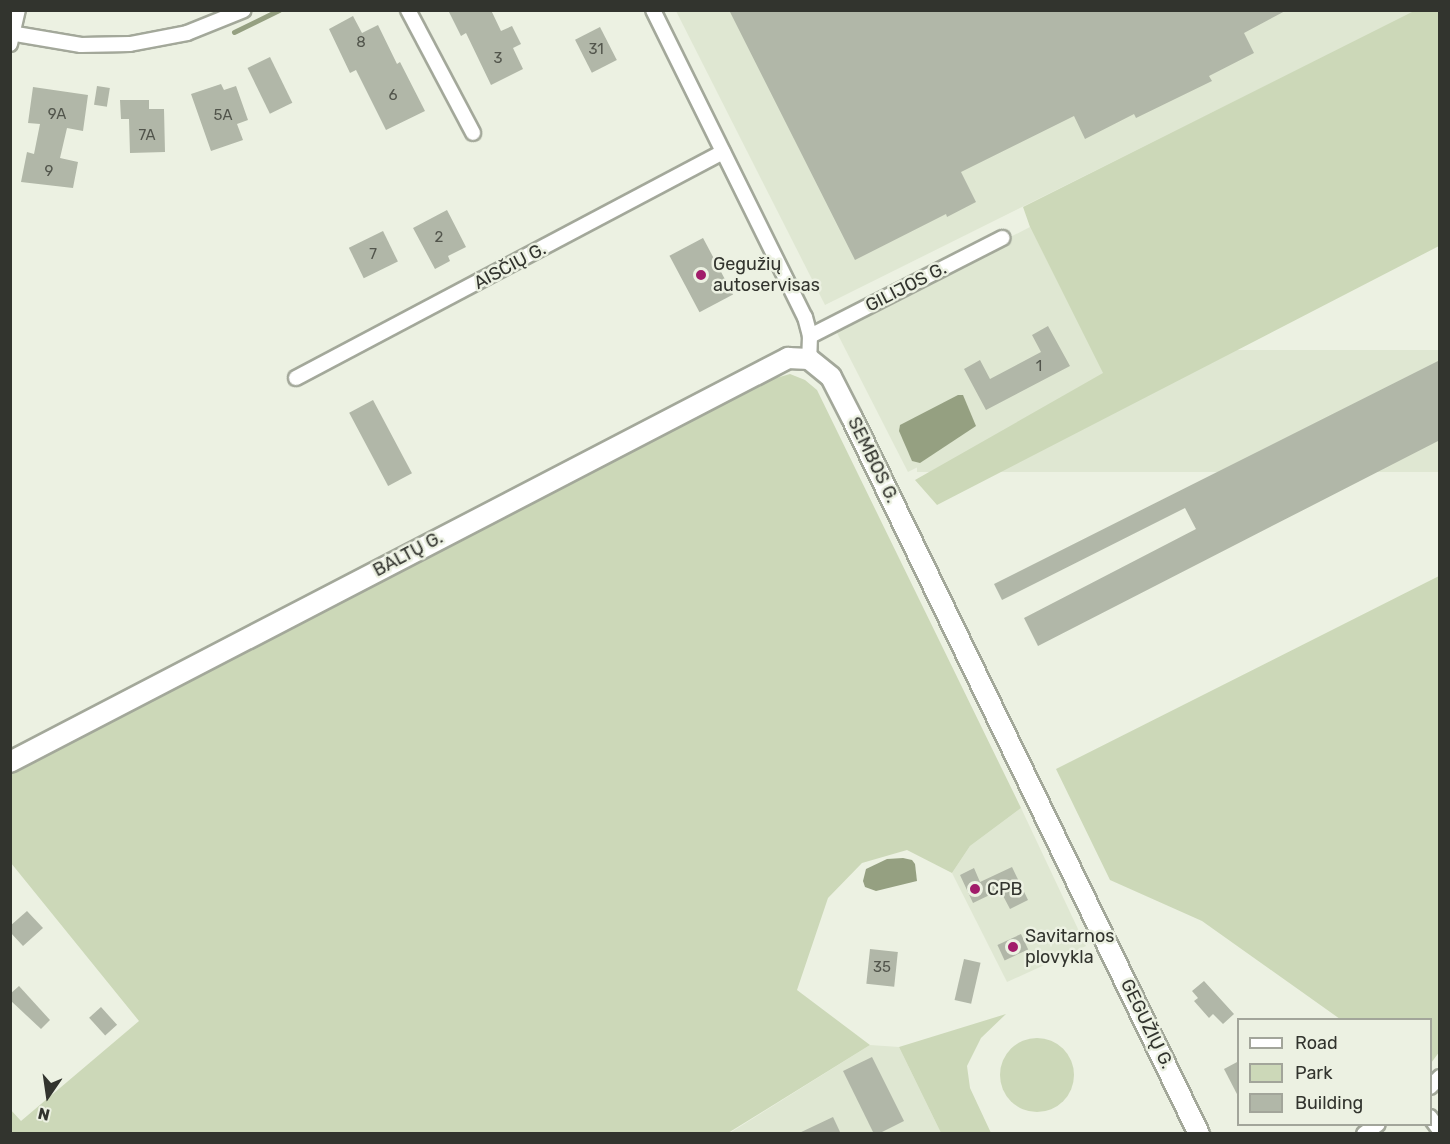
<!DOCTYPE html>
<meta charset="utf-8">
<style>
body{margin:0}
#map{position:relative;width:1450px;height:1144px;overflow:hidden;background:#ecf1e2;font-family:Rubik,sans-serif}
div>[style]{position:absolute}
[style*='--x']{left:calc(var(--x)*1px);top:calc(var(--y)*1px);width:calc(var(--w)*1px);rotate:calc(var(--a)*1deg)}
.built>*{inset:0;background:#dfe7d2;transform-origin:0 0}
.green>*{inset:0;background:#ccd8b8}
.round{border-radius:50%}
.water>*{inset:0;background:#95a081}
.stream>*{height:5px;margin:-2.5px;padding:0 2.5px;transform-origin:2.5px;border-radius:2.5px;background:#95a081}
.building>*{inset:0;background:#b1b7a8;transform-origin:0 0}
.roads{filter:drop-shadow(2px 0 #a3a89a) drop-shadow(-2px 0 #a3a89a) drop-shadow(0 2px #a3a89a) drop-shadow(0 -2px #a3a89a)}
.minor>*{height:14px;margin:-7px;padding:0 7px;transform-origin:7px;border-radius:7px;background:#fff}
.secondary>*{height:20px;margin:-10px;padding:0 10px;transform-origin:10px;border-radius:10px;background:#fff}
.dots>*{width:16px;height:16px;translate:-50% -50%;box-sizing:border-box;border:3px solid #ecf1e2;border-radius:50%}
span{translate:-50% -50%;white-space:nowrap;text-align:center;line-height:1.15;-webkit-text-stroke:5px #ecf1e2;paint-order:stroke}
.number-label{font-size:15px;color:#52554c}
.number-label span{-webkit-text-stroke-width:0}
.poi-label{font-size:18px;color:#32342e}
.left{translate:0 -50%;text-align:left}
.street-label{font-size:18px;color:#32342e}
.frame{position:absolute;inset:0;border:12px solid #32342e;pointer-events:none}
.legend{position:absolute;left:1237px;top:1018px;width:195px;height:108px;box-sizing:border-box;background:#ecf1e2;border:2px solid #a2a59a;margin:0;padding:8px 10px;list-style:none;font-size:18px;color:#32342e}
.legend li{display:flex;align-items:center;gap:12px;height:30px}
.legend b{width:30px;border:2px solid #a2a59a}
.north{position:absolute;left:18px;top:1066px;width:60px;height:60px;-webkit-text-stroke:4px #ecf1e2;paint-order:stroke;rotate:193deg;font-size:16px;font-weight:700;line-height:24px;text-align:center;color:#32342e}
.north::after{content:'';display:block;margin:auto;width:21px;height:27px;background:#32342e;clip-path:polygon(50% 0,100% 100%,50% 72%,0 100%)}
</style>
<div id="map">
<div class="built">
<div style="clip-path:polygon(676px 11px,1416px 11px,825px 305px)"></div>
<div style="left:1030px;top:227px;width:163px;height:220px;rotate:63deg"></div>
<div style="left:1439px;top:350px;width:122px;height:522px;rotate:90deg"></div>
<div style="clip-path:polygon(1021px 808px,1086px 946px,1007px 982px,952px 873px,970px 846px)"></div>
<div style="clip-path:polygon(870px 1045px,899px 1047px,941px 1133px,728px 1134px)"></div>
</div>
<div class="green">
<div style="clip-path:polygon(1416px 10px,1439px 11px,1439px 246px,937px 505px,915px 480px,1103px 373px,1030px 227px,1023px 207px)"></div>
<div style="clip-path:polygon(790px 374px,805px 380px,817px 390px,1021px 808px,970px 846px,952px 873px,907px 850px,862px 863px,828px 898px,797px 990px,870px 1045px,728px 1133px,11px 1134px,10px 1109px,21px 1121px,139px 1021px,11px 863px,11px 773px,762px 382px)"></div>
<div style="clip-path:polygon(1439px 576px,1440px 1051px,1431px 1063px,1430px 1020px,1340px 1019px,1202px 921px,1110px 880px,1056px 769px)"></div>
<div style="clip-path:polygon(1006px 1014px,981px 1038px,967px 1066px,970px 1088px,991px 1133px,941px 1133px,899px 1047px)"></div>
<div class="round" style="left:1000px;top:1038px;width:74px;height:74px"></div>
</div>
<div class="water">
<div style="clip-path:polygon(958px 395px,963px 395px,976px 426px,920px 463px,912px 461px,899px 431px,900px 425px)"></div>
<div style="clip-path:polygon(903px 858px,912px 860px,915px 864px,917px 881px,876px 891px,865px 887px,863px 881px,866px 869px,887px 859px)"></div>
</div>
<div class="stream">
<div style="--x:234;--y:32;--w:50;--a:-26.1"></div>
</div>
<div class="building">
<div style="clip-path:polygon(448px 10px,491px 10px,501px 31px,512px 26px,521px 44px,513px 48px,523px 69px,491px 85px,466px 33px,461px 36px)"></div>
<div style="clip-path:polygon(729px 10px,1287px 10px,1244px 33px,1254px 53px,1209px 76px,1212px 81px,1136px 118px,1134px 114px,1085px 139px,1074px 116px,961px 172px,976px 202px,947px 217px,946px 214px,855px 260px)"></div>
<div style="clip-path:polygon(353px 16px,362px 33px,378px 25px,397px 64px,400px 62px,425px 111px,386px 130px,356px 70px,350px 73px,329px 29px)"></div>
<div style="left:600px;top:27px;width:37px;height:28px;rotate:63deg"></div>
<div style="left:270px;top:57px;width:51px;height:25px;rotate:64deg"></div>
<div style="clip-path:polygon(221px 84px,224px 90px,236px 86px,248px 120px,237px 124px,243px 140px,211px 151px,191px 94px)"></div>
<div style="left:97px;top:86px;width:13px;height:19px;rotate:9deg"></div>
<div style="clip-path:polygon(33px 87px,88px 95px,83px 131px,67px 128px,60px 158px,78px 162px,73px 188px,21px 182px,27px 152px,34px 154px,40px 124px,28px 123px)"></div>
<div style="clip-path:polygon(120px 100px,149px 100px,149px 109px,164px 109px,165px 152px,130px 153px,129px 119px,121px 119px)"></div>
<div style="clip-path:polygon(447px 210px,466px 247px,448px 256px,450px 261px,435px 269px,413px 228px)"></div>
<div style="left:383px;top:231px;width:34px;height:38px;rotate:64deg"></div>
<div style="left:703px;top:238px;width:64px;height:38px;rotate:62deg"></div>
<div style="clip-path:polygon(1048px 326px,1070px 366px,986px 410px,964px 369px,980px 360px,990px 379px,1041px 352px,1032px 335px)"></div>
<div style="clip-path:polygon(1440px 360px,1440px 440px,1038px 646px,1024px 618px,1196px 529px,1185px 508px,1002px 600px,994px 584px)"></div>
<div style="left:373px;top:400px;width:83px;height:27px;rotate:62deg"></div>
<div style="clip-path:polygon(1012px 867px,1028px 900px,1010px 909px,1000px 890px,973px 903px,960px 875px,974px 868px,980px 882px)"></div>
<div style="clip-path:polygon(27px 911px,43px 928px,23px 946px,10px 932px,10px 926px)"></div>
<div style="left:1021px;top:934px;width:17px;height:26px;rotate:65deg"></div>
<div style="left:870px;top:949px;width:28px;height:35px;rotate:6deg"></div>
<div style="left:964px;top:959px;width:17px;height:42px;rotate:13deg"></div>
<div style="clip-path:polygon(1204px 981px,1234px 1014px,1223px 1024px,1213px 1014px,1209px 1018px,1194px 1001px,1198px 998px,1192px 991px)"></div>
<div style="clip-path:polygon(19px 986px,50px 1020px,41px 1029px,10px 1000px,10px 994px)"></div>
<div style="left:101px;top:1007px;width:24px;height:16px;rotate:48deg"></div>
<div style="clip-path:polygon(872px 1057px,904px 1121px,878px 1134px,874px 1134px,843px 1071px)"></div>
<div style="clip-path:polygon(1239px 1061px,1239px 1098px,1224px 1069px)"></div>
<div style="clip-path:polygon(833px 1117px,841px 1134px,797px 1134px)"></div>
</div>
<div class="roads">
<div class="minor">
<div style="--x:408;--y:10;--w:139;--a:62.1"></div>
<div style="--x:653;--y:10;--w:343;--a:63.7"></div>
<div style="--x:805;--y:317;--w:20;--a:75"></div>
<div style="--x:810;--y:336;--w:23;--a:92"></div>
<div style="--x:10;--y:33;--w:72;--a:9.6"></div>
<div style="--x:81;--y:45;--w:49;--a:-1.2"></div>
<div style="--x:130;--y:44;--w:58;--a:-10.9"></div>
<div style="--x:187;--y:33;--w:61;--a:-22"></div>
<div style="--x:10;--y:44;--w:35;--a:-77"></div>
<div style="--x:810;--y:336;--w:216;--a:-27"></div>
<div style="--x:296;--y:378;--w:483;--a:-27.9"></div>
<div style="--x:1430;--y:1087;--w:14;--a:-45"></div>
<div style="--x:1430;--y:1117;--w:17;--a:54"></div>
<div style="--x:1364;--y:1134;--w:17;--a:-36"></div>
</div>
<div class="secondary">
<div style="--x:10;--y:762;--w:877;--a:-27.44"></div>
<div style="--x:788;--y:358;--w:21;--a:3"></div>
<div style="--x:809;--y:359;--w:28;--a:39"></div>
<div style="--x:831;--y:377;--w:46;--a:62.9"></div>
<div style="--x:852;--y:418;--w:796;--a:64.14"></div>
</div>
</div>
<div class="dots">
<div style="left:701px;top:275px;background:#a11c6a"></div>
<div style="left:975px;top:889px;background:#a11c6a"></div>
<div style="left:1013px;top:947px;background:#a11c6a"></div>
</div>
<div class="number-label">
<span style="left:361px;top:43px">8</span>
<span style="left:596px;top:50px">31</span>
<span style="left:498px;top:59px">3</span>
<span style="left:393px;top:96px">6</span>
<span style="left:57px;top:115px">9A</span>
<span style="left:223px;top:116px">5A</span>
<span style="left:147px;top:136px">7A</span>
<span style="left:49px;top:172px">9</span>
<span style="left:439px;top:238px">2</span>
<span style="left:373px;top:255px">7</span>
<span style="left:1039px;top:367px">1</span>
<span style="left:882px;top:968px">35</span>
</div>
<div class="poi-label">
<span class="left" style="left:713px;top:275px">Gegužių<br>autoservisas</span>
<span class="left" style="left:987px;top:889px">CPB</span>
<span class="left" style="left:1025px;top:947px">Savitarnos<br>plovykla</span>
</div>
<div class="street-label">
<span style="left:510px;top:266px;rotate:-28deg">AISČIŲ G.</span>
<span style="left:906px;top:287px;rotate:-27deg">GILIJOS G.</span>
<span style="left:873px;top:460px;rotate:64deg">SEMBOS G.</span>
<span style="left:408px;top:554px;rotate:-28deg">BALTŲ G.</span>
<span style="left:1147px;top:1024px;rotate:64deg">GEGUŽIŲ G.</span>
</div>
<div class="frame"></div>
<ul class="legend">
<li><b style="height:8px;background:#fff"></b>Road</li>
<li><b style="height:16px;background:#ccd8b8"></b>Park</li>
<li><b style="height:16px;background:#b1b7a8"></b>Building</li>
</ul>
<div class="north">N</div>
</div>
